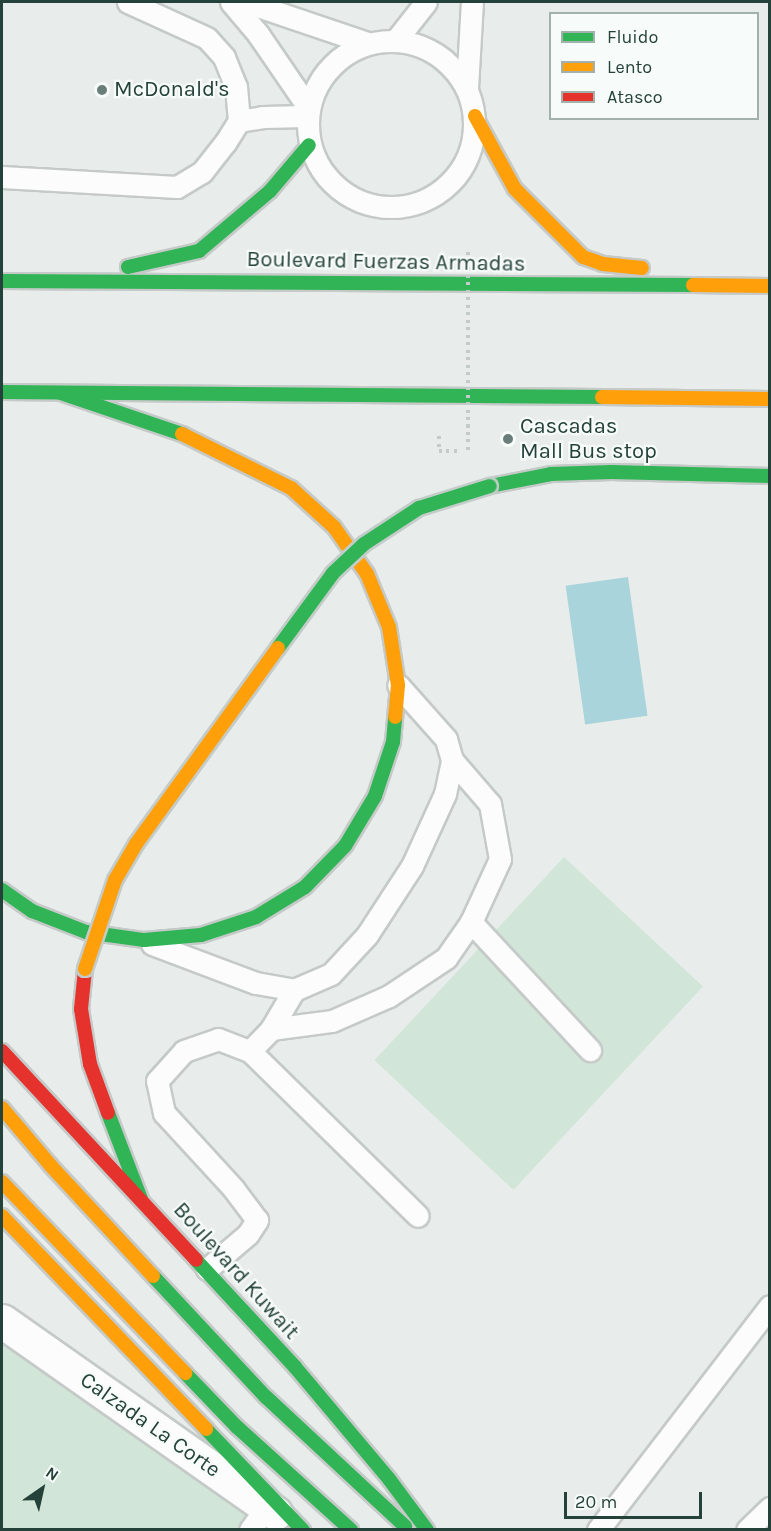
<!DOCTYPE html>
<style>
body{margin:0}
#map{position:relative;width:771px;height:1531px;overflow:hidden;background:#e8edeb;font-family:Karla,sans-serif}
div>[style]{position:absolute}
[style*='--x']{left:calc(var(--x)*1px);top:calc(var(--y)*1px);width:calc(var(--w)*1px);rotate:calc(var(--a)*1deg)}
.green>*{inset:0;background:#d1e6d8;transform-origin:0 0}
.water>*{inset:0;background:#a9d4db;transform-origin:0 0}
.path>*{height:4px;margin-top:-2px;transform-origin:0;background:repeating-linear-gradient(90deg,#c3ccca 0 3px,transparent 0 7.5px)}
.roads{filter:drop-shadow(2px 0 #c5cac8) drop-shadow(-2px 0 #c5cac8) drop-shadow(0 2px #c5cac8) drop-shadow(0 -2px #c5cac8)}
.lane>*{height:21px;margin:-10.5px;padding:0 10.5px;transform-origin:10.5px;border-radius:10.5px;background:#fcfcfc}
.lane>.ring{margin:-10.5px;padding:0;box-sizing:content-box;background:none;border:21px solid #fcfcfc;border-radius:50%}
.street>*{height:33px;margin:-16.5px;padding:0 16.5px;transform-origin:16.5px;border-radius:16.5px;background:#fcfcfc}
.fast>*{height:14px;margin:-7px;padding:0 7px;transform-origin:7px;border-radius:7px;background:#30b455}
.slow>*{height:14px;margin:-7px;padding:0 7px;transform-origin:7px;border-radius:7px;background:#ff9f0a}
.jam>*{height:14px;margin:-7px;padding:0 7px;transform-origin:7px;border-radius:7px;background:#e5322d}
.path-bridge>*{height:4px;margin-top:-2px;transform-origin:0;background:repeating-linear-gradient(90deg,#c3ccca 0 3px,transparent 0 7.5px)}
.bridges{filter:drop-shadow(2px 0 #c3ccc9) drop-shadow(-2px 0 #c3ccc9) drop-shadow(0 2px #c3ccc9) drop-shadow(0 -2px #c3ccc9)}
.fast-bridge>*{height:14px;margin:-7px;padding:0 7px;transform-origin:7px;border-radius:7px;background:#30b455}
.slow-bridge>*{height:14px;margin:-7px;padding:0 7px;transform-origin:7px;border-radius:7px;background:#ff9f0a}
.dots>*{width:16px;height:16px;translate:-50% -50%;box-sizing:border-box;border:3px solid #f7fbf9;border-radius:50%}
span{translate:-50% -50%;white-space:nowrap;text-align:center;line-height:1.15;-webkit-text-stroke:4.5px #f7fbf9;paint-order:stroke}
.poi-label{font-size:22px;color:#24423a}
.left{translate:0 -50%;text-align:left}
.street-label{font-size:22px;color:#24423a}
.frame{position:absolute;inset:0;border:3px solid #24423a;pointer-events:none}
.legend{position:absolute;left:549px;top:12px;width:210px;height:108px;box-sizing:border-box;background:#f7fbf9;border:2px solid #a3b1ad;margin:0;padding:8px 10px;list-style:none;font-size:18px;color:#24423a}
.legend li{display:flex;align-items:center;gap:12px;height:30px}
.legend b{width:30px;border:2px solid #a3b1ad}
.north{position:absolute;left:12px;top:1459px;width:60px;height:60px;-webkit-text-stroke:4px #f7fbf9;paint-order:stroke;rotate:34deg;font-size:16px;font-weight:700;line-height:24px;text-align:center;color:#24423a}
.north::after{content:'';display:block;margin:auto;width:21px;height:27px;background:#24423a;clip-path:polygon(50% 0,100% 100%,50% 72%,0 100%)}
.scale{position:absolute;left:564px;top:1492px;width:138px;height:27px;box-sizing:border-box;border:3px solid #24423a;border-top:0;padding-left:8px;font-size:18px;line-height:21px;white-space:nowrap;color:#24423a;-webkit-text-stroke:4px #f7fbf9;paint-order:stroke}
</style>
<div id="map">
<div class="green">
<div style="left:564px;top:857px;width:190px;height:278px;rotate:43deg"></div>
<div style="clip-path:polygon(2px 1340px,275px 1529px,2px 1529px)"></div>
</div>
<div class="water">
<div style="left:628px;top:577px;width:140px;height:63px;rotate:82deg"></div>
</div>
<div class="path">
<div style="--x:439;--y:436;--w:15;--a:90"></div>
<div style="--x:439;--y:451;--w:20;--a:0"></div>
</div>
<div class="roads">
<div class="lane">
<div style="--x:231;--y:2;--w:42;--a:49.8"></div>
<div style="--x:258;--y:34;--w:88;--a:55.6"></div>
<div style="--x:246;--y:2;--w:128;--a:18.7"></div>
<div style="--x:396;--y:40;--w:48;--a:-51.7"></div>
<div class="ring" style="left:308px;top:41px;width:145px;height:145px"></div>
<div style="--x:467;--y:88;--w:86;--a:-86.7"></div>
<div style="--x:239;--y:121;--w:24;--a:-9"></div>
<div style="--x:263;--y:117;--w:44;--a:-1.3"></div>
<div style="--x:2;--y:177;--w:175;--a:3.3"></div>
<div style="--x:177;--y:187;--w:29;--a:-31"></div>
<div style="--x:202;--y:172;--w:37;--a:-52"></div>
<div style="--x:225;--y:143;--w:26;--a:-58"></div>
<div style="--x:239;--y:121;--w:34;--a:-95"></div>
<div style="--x:236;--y:87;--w:32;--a:-112"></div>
<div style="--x:224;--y:57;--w:25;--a:-132"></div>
<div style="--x:207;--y:38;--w:87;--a:-155.5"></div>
<div style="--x:471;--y:922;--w:175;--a:47.1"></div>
<div style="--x:152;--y:944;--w:111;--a:20.6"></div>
<div style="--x:256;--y:983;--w:39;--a:10"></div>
<div style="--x:294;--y:990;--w:40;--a:-23.4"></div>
<div style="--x:331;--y:974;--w:53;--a:-47.3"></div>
<div style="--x:367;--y:935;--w:82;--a:-56.9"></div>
<div style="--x:412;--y:866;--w:79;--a:-65.4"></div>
<div style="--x:445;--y:794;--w:35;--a:-78"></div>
<div style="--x:452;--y:760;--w:22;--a:-106"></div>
<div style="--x:446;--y:739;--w:72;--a:-131.6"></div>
<div style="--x:271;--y:1029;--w:62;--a:-7.5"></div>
<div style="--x:332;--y:1021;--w:62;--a:-23.7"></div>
<div style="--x:389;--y:996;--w:69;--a:-33.7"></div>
<div style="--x:446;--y:958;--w:44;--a:-55.2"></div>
<div style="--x:471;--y:922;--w:69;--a:-65.3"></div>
<div style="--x:500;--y:859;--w:56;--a:-100.3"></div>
<div style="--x:490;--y:804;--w:58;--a:-130.8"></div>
<div style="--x:250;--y:1051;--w:235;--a:44.5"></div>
<div style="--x:207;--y:1269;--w:54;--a:-40.5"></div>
<div style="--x:248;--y:1234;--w:17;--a:-57"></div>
<div style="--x:257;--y:1220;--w:40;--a:-127"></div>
<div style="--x:233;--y:1188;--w:102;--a:-132.6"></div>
<div style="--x:164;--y:1113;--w:33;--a:-102"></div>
<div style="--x:157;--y:1081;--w:40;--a:-48"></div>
<div style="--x:184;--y:1051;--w:36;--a:-19"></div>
<div style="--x:218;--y:1039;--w:34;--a:21"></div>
<div style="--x:250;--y:1051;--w:30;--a:-46"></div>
<div style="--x:271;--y:1029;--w:45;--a:-59.5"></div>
<div style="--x:250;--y:1530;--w:29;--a:-54"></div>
<div style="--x:598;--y:1530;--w:282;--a:-52.5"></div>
<div style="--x:747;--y:1530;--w:32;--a:-44"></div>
</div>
<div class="street">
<div style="--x:2;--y:1321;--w:334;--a:35.1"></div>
</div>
<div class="fast">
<div style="--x:128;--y:267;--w:73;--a:-12.7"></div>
<div style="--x:199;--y:251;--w:93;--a:-40.2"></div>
<div style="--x:270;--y:191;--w:60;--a:-49.7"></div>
<div style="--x:2;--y:281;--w:691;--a:0.33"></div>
<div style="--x:2;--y:392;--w:600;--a:0.48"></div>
<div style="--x:61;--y:393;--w:128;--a:18.7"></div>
<div style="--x:490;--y:486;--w:62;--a:-11.1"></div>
<div style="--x:551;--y:474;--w:60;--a:-1.9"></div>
<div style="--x:611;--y:472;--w:159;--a:1.4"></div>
<div style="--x:2;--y:890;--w:37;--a:35"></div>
<div style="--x:32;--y:911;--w:58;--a:21.3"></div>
<div style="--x:86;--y:932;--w:59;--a:7.9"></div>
<div style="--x:144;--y:940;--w:57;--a:-5"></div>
<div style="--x:201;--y:935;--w:58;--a:-18.1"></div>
<div style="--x:256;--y:917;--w:57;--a:-31.5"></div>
<div style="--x:305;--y:887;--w:57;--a:-45.7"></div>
<div style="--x:345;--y:846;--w:58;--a:-59"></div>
<div style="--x:375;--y:796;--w:57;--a:-71.6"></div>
<div style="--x:393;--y:742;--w:25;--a:-85"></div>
<div style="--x:108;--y:1113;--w:92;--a:69"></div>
<div style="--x:196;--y:1260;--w:146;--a:47.2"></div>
<div style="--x:295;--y:1367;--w:146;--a:50"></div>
<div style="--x:389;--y:1479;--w:64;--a:53.3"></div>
<div style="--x:153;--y:1276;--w:166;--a:47"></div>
<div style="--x:266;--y:1397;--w:190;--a:42.9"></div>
<div style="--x:185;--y:1373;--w:75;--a:46.1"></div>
<div style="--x:237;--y:1427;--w:154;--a:42.1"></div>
<div style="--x:206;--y:1429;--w:140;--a:46.2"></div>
</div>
<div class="slow">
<div style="--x:475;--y:116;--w:83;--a:61.3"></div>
<div style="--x:515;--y:189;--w:96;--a:45"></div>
<div style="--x:583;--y:257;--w:21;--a:19"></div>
<div style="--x:603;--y:264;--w:39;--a:6"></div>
<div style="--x:693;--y:285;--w:77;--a:0.7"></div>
<div style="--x:602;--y:397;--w:168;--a:0.7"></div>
<div style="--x:182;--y:434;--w:122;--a:26.4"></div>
<div style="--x:291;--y:488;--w:58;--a:42.2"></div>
<div style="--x:334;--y:527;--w:57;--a:54.9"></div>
<div style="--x:367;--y:574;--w:57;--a:67.5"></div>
<div style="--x:389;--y:627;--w:59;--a:81.2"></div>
<div style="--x:398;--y:685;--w:32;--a:95"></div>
<div style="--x:2;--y:1108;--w:76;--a:49.8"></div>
<div style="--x:51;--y:1166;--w:150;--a:47.2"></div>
<div style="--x:2;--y:1182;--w:265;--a:46.2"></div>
<div style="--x:2;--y:1216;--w:295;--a:46.2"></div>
</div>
<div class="jam">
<div style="--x:85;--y:969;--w:40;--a:95.7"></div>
<div style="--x:81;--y:1009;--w:56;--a:80.7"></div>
<div style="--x:90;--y:1064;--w:52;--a:69.8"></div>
<div style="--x:2;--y:1051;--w:285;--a:47.1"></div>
</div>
</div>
<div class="path-bridge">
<div style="--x:468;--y:450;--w:201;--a:-90"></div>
</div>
<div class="bridges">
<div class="fast-bridge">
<div style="--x:278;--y:648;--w:93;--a:-53.7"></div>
<div style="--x:333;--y:573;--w:42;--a:-43.1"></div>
<div style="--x:364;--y:544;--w:66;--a:-33.2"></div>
<div style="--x:419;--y:508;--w:74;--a:-17.2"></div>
</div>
<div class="slow-bridge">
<div style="--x:85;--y:969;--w:94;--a:-71.4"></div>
<div style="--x:115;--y:880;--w:42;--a:-59.7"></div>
<div style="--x:136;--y:844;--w:242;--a:-54.1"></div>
</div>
</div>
<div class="dots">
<div style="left:102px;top:90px;background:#697e78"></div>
<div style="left:508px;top:439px;background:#697e78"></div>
</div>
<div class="poi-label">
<span class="left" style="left:114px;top:90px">McDonald's</span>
<span class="left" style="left:520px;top:439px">Cascadas<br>Mall Bus stop</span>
</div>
<div class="street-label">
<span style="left:386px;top:262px;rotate:1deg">Boulevard Fuerzas Armadas</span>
<span style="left:236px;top:1271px;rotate:48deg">Boulevard Kuwait</span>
<span style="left:150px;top:1425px;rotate:35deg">Calzada La Corte</span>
</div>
<div class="frame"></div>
<ul class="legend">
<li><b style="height:8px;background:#30b455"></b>Fluido</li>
<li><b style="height:8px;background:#ff9f0a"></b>Lento</li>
<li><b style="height:8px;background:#e5322d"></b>Atasco</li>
</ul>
<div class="north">N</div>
<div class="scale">20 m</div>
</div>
